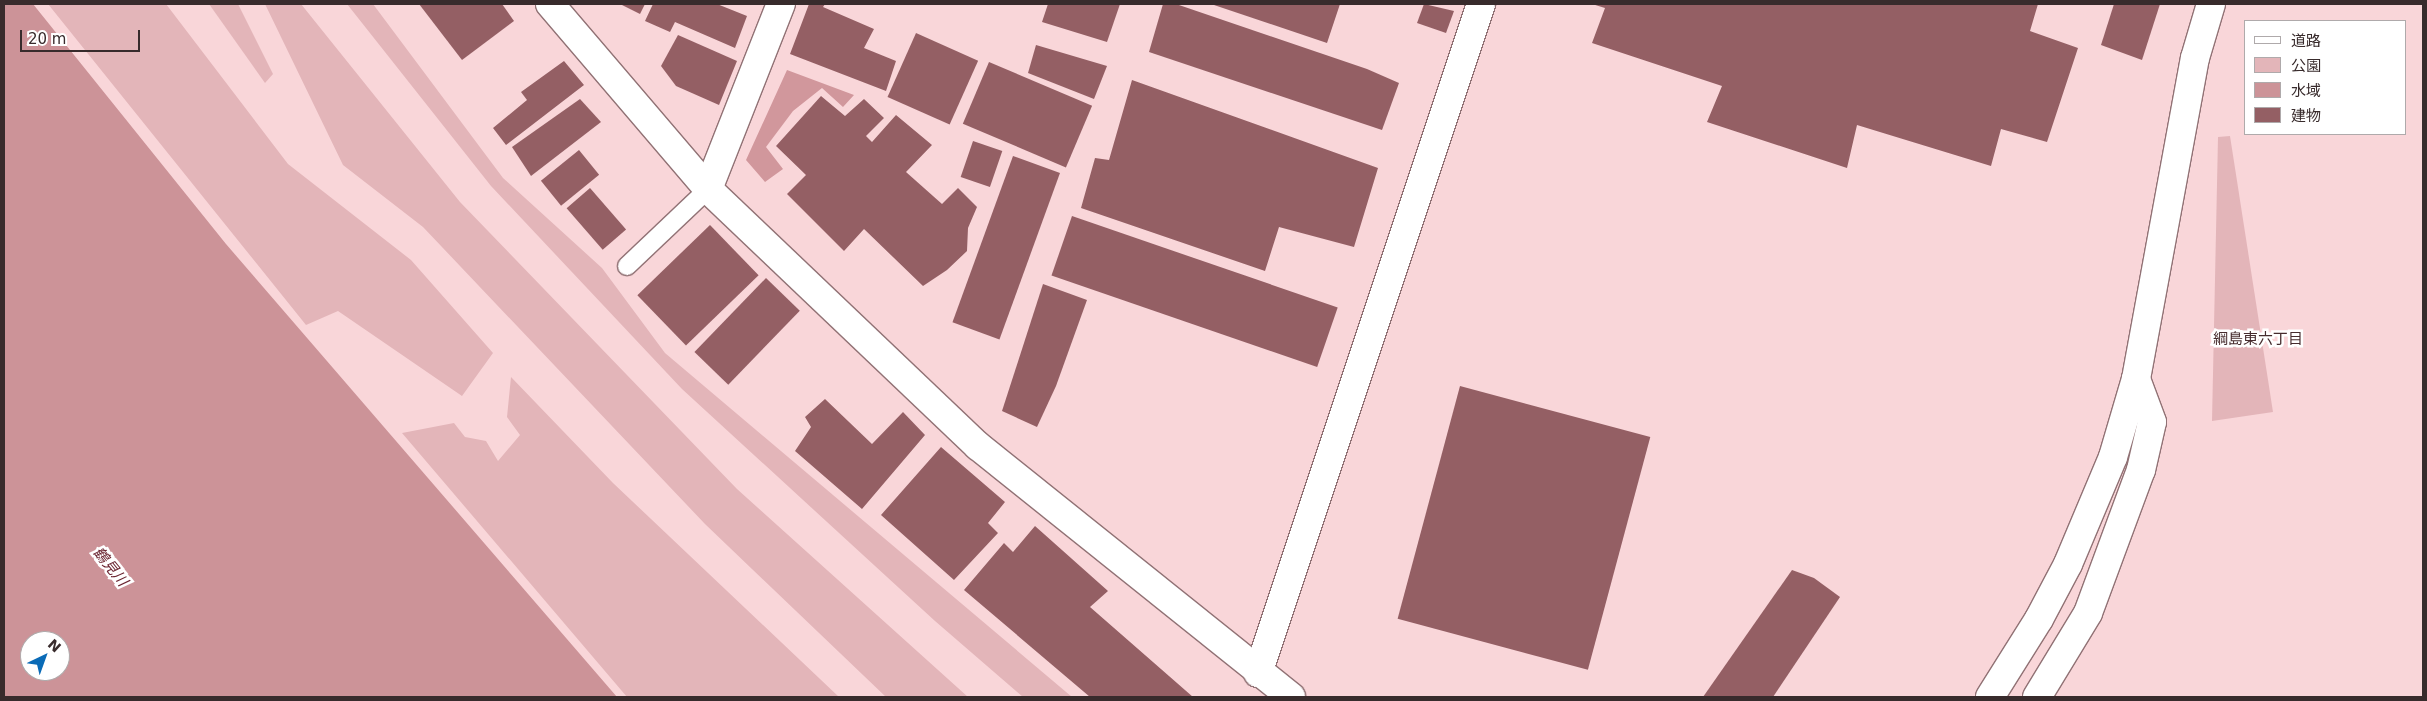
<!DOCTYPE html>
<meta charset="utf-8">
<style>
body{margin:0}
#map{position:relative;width:2427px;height:701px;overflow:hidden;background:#f9d6d9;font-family:"DejaVu Sans","Noto Sans JP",sans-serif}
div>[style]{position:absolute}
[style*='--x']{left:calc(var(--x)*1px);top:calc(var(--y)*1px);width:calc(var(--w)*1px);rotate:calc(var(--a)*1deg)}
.green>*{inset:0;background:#e3b5b9}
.forest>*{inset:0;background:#d1979c}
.water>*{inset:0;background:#cc9398}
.building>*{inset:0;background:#945f64;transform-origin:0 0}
.roads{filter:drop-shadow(1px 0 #917275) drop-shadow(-1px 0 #917275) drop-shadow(0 1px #917275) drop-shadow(0 -1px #917275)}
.service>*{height:18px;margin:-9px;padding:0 9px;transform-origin:9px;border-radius:9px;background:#fff}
.minor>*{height:28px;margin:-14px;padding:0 14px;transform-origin:14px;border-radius:14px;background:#fff}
.tertiary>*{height:28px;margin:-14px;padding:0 14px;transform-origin:14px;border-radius:14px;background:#fff}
span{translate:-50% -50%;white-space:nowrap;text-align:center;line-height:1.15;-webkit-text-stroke:5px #fff;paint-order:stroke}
.neighbourhood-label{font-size:15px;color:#462c2e}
.water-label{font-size:15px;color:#6b2531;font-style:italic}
.frame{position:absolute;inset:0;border:5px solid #382b2c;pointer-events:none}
.legend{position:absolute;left:2244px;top:20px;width:162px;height:115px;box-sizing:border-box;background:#fff;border:1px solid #afaaab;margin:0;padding:6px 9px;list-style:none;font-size:15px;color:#382b2c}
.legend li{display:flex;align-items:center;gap:10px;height:25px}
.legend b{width:25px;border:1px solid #afaaab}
.north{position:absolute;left:20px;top:631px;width:50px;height:50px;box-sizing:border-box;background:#fff;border:1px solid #afaaab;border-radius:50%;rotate:42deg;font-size:14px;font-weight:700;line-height:20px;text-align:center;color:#382b2c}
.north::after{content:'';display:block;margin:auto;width:18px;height:22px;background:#0a6bb7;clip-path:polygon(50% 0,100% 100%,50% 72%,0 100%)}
.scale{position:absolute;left:20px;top:30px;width:120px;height:22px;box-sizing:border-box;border:2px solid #382b2c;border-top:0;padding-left:6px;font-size:15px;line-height:18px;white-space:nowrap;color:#382b2c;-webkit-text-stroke:4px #fff;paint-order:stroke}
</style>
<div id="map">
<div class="green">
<div style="clip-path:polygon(48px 4px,166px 4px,288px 164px,411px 260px,493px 353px,462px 396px,338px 311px,306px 325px)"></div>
<div style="clip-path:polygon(209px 4px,238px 4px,273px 74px,265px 83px)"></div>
<div style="clip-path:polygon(265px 4px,301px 4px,460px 202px,737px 489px,968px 697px,886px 697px,705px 524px,423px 227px,343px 165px)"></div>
<div style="clip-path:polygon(347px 4px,373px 4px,503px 178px,602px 268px,665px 353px,1072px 697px,1023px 697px,935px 621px,682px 389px,491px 186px)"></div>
<div style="clip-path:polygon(2230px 136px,2273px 412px,2212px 421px,2218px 137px)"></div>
<div style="clip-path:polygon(511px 377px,613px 483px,839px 697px,627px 697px,402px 433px,454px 423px,465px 437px,486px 441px,498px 461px,520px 435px,507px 417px)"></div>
</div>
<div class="forest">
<div style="clip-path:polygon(787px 70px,854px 95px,843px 107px,822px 88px,793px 111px,766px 147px,783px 169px,765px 182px,746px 160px)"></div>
</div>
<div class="water">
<div style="clip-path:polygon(evenodd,4px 4px,33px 4px,226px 244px,617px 697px,4px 697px,4px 4px,30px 641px,60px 641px,60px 671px,30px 671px,30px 641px)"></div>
</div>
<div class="building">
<div style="clip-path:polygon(419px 4px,502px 4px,514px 21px,462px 60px)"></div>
<div style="clip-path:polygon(620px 4px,645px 4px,640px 14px)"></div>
<div style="clip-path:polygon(653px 4px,717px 4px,747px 16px,735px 48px,675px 22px,670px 32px,645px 21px)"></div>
<div style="clip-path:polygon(809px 4px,825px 4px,823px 7px,874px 29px,864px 48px,896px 61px,886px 91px,790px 54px)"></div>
<div style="clip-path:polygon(1048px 4px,1120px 4px,1107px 42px,1042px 22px)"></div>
<div style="clip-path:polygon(1163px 4px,1176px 4px,1367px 69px,1399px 83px,1382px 130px,1149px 52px)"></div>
<div style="clip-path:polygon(1211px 4px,1340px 4px,1327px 43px)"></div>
<div style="clip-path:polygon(1424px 4px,1454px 11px,1446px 33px,1417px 23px)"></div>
<div style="clip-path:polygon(1592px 4px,2038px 4px,2030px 31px,2078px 48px,2047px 142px,2001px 129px,1991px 166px,1857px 125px,1847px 168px,1707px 122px,1722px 86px,1592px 43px,1605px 8px)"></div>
<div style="clip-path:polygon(2114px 4px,2160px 4px,2142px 60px,2101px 45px)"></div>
<div style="left:916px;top:33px;width:68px;height:70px;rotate:24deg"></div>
<div style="clip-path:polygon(678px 35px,737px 61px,719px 105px,676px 86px,661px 66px)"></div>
<div style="clip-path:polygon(1036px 45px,1107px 66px,1094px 99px,1028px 73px)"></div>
<div style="clip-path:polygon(564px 61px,584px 85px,506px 145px,493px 128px,527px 100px,521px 92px)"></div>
<div style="left:989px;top:62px;width:112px;height:67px;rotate:23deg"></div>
<div style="clip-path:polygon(1132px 80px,1378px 168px,1354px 247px,1279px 227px,1265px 271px,1081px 208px,1095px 158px,1109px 160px)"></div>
<div style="clip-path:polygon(821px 96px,845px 116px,864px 99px,884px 118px,866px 136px,872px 142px,896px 115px,932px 145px,906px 172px,942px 204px,958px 188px,977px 207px,968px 228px,967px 251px,947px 270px,923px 286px,864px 229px,844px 251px,787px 194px,806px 175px,776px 146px)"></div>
<div style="clip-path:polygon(580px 99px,601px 122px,531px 176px,512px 147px)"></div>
<div style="left:973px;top:141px;width:31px;height:38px;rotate:19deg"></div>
<div style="left:579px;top:150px;width:32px;height:49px;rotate:51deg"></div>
<div style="left:1013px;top:156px;width:50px;height:177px;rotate:20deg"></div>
<div style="left:590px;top:188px;width:55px;height:31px;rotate:49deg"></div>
<div style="left:1072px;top:216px;width:281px;height:63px;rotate:19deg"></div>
<div style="left:710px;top:225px;width:70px;height:101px;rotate:46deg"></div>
<div style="left:766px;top:278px;width:47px;height:103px;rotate:44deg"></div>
<div style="clip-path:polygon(1043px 284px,1087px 300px,1056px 386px,1037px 427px,1002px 411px)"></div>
<div style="left:1460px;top:386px;width:197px;height:241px;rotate:15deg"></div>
<div style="clip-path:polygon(825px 399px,872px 444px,903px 412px,925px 435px,862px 509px,795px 451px,811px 427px,805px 417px)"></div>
<div style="clip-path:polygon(941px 447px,1005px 502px,988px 523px,998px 533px,954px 580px,881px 515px)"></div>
<div style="clip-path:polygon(1035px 526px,1108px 591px,1090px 607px,1193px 697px,1090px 697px,964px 590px,1004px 543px,1013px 552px)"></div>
<div style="clip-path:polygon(1792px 570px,1814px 578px,1840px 597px,1773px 697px,1703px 697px)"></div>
</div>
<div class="roads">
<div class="service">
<div style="--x:627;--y:266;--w:112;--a:-43.5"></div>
</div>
<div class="minor">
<div style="--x:708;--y:189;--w:199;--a:-68.5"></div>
<div style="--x:2037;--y:697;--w:98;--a:-58.7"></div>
<div style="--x:2088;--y:613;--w:153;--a:-69.7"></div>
<div style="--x:2141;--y:470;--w:49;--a:-77.1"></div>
<div style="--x:2152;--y:422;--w:46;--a:-110.4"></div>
</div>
<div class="tertiary">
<div style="--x:550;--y:4;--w:243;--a:49.5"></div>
<div style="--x:708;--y:189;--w:373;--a:43.6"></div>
<div style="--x:978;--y:446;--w:401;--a:38.7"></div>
<div style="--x:1258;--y:673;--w:705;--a:-71.57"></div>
<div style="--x:1990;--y:697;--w:92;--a:-57.9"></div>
<div style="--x:2039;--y:619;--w:62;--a:-62.2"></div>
<div style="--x:2068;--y:564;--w:116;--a:-67.2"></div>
<div style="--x:2113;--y:457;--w:81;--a:-73.6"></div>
<div style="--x:2136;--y:379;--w:326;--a:-79.6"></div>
<div style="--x:2195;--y:58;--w:56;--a:-73.5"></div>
</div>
</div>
<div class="neighbourhood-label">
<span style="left:2258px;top:340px">綱島東六丁目</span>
</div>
<div class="water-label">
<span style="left:110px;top:567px;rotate:51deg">鶴見川</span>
</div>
<div class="frame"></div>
<ul class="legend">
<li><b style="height:6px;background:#fff"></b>道路</li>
<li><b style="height:14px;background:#e3b5b9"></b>公園</li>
<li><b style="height:14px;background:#cc9398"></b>水域</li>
<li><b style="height:14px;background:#945f64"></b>建物</li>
</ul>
<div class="north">N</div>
<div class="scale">20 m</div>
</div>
